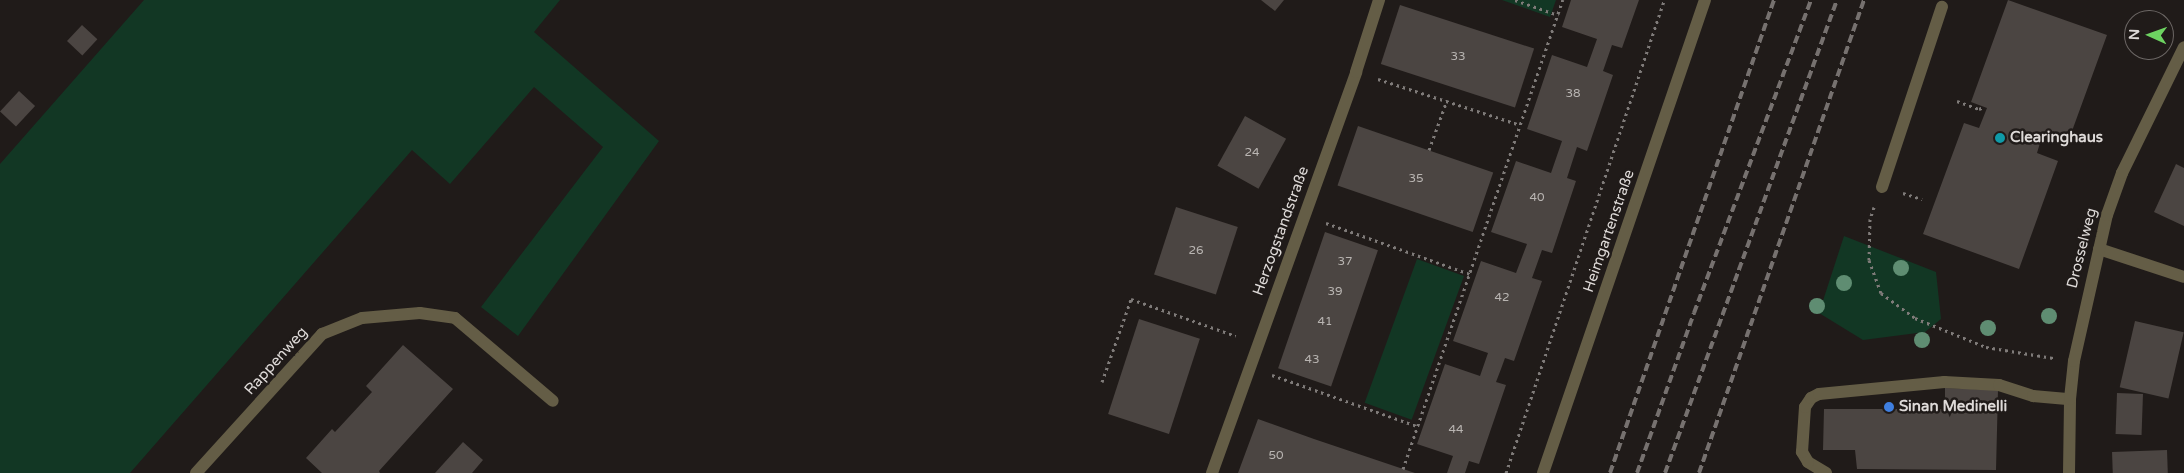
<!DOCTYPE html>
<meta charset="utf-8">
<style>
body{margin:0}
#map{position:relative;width:2184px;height:473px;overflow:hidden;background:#201b19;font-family:"Varela Round",sans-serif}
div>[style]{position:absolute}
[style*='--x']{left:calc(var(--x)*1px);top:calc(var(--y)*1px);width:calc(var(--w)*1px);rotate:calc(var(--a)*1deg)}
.green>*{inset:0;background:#123724;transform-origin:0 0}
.building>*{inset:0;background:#4b4542;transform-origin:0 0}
.path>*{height:3px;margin-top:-1.5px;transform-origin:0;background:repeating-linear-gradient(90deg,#7f7b79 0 2.5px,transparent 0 6.5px)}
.lane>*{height:12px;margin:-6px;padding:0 6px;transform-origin:6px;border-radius:6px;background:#645d46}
.street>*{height:12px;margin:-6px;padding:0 6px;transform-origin:6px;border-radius:6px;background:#645d46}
.rail>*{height:4px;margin-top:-2px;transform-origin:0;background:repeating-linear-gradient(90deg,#76716f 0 8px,transparent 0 12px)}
.trees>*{width:16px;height:16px;margin:-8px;border-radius:50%;background:#5f8d72}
.dots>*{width:14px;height:14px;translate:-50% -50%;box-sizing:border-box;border:2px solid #201b19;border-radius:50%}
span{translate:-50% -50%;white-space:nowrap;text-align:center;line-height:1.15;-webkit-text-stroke:5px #201b19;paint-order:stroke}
.number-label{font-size:12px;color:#b9b5b2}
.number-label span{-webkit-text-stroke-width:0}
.poi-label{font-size:15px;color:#dedad8;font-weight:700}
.left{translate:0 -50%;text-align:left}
.street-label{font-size:15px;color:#dedad8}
.north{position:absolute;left:2124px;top:10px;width:50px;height:50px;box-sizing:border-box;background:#201b19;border:1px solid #6c6765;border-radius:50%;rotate:272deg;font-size:14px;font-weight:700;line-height:20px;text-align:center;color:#dedad8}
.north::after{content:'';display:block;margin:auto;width:18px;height:22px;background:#6dd361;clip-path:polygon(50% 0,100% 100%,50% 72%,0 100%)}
</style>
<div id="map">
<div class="green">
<div style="clip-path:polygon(144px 0,560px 0,534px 32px,659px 141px,518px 336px,481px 307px,603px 147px,534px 87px,450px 184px,412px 150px,130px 473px,0 473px,0 164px)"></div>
<div style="clip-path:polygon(1502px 0,1556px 0,1550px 17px)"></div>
<div style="clip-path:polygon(1844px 236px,1936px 272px,1941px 319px,1925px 332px,1863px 340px,1819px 313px)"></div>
<div style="left:1417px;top:259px;width:50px;height:153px;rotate:20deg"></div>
</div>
<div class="building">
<div style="clip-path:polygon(1261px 0,1284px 0,1275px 11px)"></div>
<div style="clip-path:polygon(1571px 0,1639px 0,1622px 48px,1612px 45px,1603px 71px,1613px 75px,1587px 151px,1577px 147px,1567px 178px,1576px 181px,1552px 253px,1542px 250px,1532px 278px,1542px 281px,1514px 361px,1505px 358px,1501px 369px,1496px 382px,1506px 385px,1479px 464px,1469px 461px,1465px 473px,1447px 473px,1453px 456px,1417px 444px,1445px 364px,1480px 376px,1488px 353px,1453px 341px,1481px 261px,1516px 273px,1527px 244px,1491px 232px,1516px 161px,1551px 173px,1562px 141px,1527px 129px,1552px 55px,1587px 67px,1597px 39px,1562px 27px)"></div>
<div style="clip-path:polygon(2008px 0,2107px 35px,2068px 142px,2043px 133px,2037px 153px,2058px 161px,2019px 269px,1923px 234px,1964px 123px,1979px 128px,1987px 108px,1971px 102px)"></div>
<div style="left:1400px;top:5px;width:141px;height:62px;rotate:18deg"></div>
<div style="left:82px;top:25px;width:21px;height:22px;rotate:43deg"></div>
<div style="left:19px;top:91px;width:22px;height:28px;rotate:43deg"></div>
<div style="left:1245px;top:116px;width:47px;height:57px;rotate:29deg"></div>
<div style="left:1358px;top:126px;width:143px;height:63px;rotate:19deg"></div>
<div style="clip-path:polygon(2176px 164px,2184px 168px,2184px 226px,2154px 212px)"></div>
<div style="left:1176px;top:207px;width:65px;height:71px;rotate:18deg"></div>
<div style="left:1325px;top:232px;width:56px;height:144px;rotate:19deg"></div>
<div style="left:1139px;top:319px;width:64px;height:100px;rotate:18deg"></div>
<div style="left:2135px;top:321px;width:50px;height:68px;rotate:13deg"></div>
<div style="clip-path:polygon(403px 345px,453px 389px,379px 471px,380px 473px,322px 473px,306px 458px,332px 429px,335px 432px,372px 392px,366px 386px)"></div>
<div style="clip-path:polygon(1945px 388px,1998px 390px,1996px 470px,1857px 469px,1855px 450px,1823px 450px,1824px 409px,1945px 409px)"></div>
<div style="left:2117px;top:393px;width:26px;height:41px;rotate:2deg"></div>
<div style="clip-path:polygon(1258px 419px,1314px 439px,1415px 473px,1238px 473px)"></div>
<div style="clip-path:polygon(463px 442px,483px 460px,472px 473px,435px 473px)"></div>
<div style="left:2167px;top:450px;width:23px;height:55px;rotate:88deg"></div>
</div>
<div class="path">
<div style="--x:1515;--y:0;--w:46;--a:19.2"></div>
<div style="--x:1378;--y:79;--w:149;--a:17.9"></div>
<div style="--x:1957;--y:101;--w:23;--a:20"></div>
<div style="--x:1979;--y:109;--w:5;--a:-22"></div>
<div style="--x:1429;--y:150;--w:53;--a:-70.2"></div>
<div style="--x:1903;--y:193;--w:20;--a:18"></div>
<div style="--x:1874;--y:207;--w:13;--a:108"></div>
<div style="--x:1870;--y:219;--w:41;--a:91.4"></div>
<div style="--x:1869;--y:260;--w:35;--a:70"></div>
<div style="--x:1881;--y:293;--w:42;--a:36.3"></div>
<div style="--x:1915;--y:318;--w:77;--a:22.2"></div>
<div style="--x:1986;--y:347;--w:68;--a:9.3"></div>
<div style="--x:1326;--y:223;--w:153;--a:19.5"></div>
<div style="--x:1272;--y:375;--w:154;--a:19.4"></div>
<div style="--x:1102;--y:382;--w:88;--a:-70.7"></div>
<div style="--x:1131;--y:299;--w:111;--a:19.4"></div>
<div style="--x:1403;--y:469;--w:496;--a:-71.2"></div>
<div style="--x:1506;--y:473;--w:499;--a:-71.5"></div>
</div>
<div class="lane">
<div style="--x:1882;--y:187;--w:190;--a:-71.6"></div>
<div style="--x:1826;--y:473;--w:21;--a:-149"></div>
<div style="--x:1808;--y:462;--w:12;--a:-121"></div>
<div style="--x:1802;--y:452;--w:45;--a:-86.2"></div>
<div style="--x:1805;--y:407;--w:11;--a:-56"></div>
<div style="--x:1811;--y:398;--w:9;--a:-27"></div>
<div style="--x:1819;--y:394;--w:126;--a:-5.5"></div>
<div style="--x:1944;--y:382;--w:55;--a:3.1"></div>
<div style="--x:1999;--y:385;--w:36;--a:18"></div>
<div style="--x:2033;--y:396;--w:37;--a:5"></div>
</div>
<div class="street">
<div style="--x:2099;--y:249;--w:89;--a:18.2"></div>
<div style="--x:196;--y:473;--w:188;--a:-47.8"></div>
<div style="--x:322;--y:334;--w:43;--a:-21.8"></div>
<div style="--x:362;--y:318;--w:58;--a:-4.9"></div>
<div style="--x:420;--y:313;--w:35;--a:8"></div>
<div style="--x:455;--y:318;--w:128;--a:40.3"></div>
<div style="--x:1212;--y:473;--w:426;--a:-70.2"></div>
<div style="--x:1356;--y:72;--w:76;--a:-72.3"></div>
<div style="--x:1543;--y:473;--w:500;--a:-71.1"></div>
<div style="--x:2069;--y:473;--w:74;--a:-89.2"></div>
<div style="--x:2070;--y:399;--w:38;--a:-84"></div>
<div style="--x:2074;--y:361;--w:150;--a:-77.3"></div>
<div style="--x:2107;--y:215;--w:45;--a:-70.3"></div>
<div style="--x:2122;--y:173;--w:140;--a:-63.8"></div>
</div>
<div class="rail">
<div style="--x:1610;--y:473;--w:501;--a:-70.88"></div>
<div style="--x:1637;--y:473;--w:170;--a:-70.4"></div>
<div style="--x:1694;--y:313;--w:334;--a:-69.5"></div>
<div style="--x:1665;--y:473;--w:503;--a:-70.02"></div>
<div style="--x:1699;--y:473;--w:501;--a:-70.77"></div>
</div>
<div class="trees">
<div style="left:1901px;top:268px"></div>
<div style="left:1844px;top:283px"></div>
<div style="left:1817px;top:306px"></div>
<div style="left:2049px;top:316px"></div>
<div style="left:1988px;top:328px"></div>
<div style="left:1922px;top:340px"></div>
</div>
<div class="dots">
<div style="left:2000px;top:138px;background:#0f9aa8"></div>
<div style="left:1889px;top:407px;background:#3f7fe0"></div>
</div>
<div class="number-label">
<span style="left:1458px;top:57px">33</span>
<span style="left:1573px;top:94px">38</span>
<span style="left:1252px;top:153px">24</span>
<span style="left:1416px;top:179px">35</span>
<span style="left:1537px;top:198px">40</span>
<span style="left:1196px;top:251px">26</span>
<span style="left:1345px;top:262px">37</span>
<span style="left:1335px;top:292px">39</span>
<span style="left:1502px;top:298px">42</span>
<span style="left:1325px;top:322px">41</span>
<span style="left:1312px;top:360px">43</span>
<span style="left:1456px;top:430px">44</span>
<span style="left:1276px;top:456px">50</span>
</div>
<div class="poi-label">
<span class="left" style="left:2010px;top:138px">Clearinghaus</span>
<span class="left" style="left:1899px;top:407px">Sinan Medinelli</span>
</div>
<div class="street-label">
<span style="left:1281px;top:231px;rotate:-70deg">Herzogstandstraße</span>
<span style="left:1609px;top:231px;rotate:-71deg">Heimgartenstraße</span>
<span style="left:2082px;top:248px;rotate:-76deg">Drosselweg</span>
<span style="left:276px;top:361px;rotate:-48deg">Rappenweg</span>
</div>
<div class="north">N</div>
</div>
